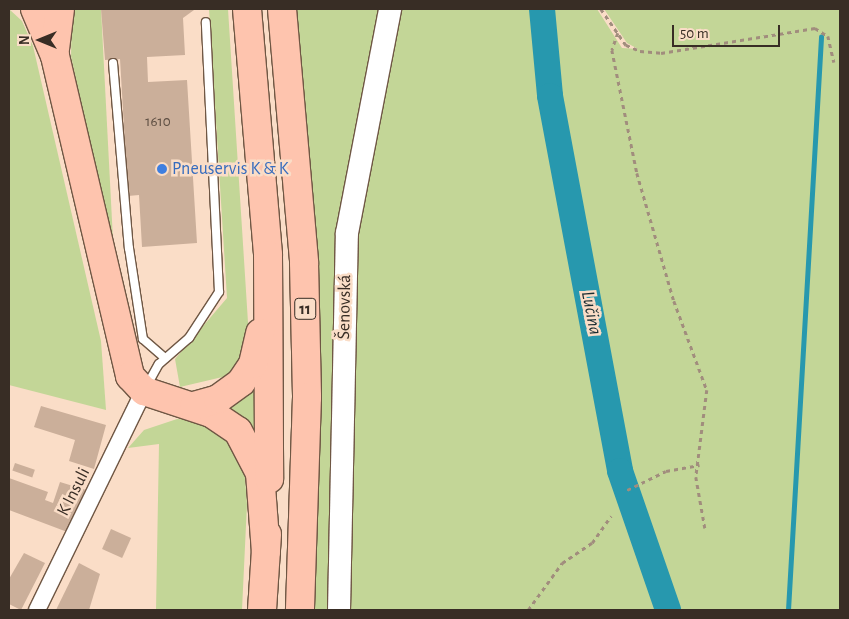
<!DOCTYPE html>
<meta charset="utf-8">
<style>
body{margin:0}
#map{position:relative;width:849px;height:619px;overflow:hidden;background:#faddc7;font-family:"Alegreya Sans",sans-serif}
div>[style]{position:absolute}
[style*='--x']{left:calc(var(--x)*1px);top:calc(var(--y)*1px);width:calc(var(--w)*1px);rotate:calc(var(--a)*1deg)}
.green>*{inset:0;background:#c3d697}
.stream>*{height:4.5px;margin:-2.25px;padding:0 2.25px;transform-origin:2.25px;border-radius:2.25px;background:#2798ae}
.river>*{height:26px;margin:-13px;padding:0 13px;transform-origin:13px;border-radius:13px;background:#2798ae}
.building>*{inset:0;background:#cbaf9a;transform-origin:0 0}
.path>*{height:2.5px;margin-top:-1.25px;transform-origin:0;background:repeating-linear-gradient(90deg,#a18d7d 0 4px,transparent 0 8px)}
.roads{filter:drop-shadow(1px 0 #6f5744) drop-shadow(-1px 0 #6f5744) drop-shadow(0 1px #6f5744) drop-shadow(0 -1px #6f5744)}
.service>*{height:8px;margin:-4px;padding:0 4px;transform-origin:4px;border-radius:4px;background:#fff}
.minor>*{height:16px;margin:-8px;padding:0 8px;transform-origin:8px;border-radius:8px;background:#fff}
.secondary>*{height:22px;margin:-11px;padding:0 11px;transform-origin:11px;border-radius:11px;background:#fff}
.trunk>*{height:28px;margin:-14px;padding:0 14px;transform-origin:14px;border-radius:14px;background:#fec4ae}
.dots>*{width:14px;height:14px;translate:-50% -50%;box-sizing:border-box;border:2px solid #faddc7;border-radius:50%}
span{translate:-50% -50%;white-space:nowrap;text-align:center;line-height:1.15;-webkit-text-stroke:5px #faddc7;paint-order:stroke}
.number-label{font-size:15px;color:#5d4e42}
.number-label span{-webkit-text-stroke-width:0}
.shield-label span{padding:1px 4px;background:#faddc7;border:1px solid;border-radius:4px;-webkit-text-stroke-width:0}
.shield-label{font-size:16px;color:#382d25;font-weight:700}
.shop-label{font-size:18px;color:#366cbe}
.left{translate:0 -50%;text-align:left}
.street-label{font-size:18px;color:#382d25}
.water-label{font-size:19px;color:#192c31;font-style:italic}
.frame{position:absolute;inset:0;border:10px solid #382d25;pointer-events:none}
.north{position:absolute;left:15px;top:15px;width:50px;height:50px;-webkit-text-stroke:4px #faddc7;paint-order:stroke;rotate:270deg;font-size:14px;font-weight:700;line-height:20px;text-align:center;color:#382d25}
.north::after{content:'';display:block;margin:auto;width:18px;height:22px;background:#382d25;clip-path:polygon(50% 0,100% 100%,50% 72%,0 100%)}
.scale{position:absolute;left:672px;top:25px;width:108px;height:22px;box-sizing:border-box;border:2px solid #382d25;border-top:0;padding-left:6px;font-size:15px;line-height:18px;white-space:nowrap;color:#382d25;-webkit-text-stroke:4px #faddc7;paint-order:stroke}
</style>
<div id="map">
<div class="green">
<div style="clip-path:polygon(9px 9px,22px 21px,33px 46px,101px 341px,106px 410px,9px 385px)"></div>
<div style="clip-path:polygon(72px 9px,101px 9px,114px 259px,71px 56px)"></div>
<div style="clip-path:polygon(209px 9px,228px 9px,249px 338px,231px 375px,180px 387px,175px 359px,227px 298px)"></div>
<div style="clip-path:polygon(295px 9px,382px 9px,359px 141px,331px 610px,311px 610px,318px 497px,317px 261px)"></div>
<div style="clip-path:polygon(402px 9px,597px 9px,622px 48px,638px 49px,627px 43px,604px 9px,840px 9px,840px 610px,347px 610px,355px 248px)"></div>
<div style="clip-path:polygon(256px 388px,255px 430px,228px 408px)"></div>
<div style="clip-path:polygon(177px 419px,200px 420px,229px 440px,244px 464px,247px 504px,242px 610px,156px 610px,159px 444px,128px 448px,144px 430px)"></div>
</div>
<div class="stream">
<div style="--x:788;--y:610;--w:574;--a:-86.7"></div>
</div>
<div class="river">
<div style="--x:542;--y:9;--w:87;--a:84.7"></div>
<div style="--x:550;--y:96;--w:381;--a:79.4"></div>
<div style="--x:620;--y:471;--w:147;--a:70.9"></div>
</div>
<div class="building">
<div style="clip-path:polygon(101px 9px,194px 10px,183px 18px,185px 55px,147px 57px,148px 82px,187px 80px,197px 243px,142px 247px,139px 195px,128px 196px,120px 59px,105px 60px)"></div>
<div style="clip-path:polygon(41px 406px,106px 425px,94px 469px,69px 461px,75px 440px,34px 427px)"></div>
<div style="left:15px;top:463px;width:21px;height:8px;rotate:19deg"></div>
<div style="clip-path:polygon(9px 478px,48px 492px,45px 500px,53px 503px,60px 482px,86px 490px,70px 533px,9px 510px)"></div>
<div style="left:111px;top:529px;width:22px;height:22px;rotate:24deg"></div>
<div style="clip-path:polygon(24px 553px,45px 563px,21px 610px,9px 604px,9px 579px)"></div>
<div style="clip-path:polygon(79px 563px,100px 574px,89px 610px,56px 610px)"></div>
</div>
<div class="path">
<div style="--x:601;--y:9;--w:44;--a:55.2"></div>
<div style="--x:626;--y:45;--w:15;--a:23"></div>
<div style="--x:640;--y:51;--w:21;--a:5"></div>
<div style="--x:661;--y:53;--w:156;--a:-9.2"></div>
<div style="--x:815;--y:28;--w:15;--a:32"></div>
<div style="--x:828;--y:36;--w:27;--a:77"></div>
<div style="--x:618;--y:33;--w:18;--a:109"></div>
<div style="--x:612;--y:50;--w:126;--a:78.5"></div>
<div style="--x:637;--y:173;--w:133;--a:73.9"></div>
<div style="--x:674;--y:301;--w:95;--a:69.7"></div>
<div style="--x:707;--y:390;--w:88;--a:97.2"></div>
<div style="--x:696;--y:477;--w:52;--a:80"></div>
<div style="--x:627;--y:490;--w:43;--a:-26"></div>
<div style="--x:666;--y:471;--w:34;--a:-10"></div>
<div style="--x:528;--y:610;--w:58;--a:-54.1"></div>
<div style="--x:562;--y:563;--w:36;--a:-34"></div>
<div style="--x:592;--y:543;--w:33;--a:-55"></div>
</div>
<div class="roads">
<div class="service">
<div style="--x:113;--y:63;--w:186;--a:85.1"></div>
<div style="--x:129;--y:248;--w:92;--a:81.3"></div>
<div style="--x:143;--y:339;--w:29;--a:41"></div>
<div style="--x:146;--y:387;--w:26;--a:-61"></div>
<div style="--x:159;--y:364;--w:40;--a:-41"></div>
<div style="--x:189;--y:338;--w:55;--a:-56.9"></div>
<div style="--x:219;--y:292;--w:270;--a:-92.8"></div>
</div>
<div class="minor">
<div style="--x:37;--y:610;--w:244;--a:-64"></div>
</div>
<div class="secondary">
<div style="--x:339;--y:610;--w:377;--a:-88.8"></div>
<div style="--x:347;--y:233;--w:228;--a:-79.1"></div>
</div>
<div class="trunk">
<div style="--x:35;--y:9;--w:51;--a:66.9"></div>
<div style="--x:55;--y:56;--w:329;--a:76.8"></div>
<div style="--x:130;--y:376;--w:21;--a:47"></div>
<div style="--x:144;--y:391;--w:71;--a:18.2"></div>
<div style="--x:211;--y:413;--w:32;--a:34"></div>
<div style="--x:238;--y:431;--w:47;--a:62.4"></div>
<div style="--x:260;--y:473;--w:79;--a:85.7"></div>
<div style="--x:247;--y:9;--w:247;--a:85.1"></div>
<div style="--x:268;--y:255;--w:224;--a:89.7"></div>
<div style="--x:282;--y:9;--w:255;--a:85"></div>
<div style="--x:304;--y:263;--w:134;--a:88.7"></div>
<div style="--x:307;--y:397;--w:213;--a:91.9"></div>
<div style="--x:55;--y:49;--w:40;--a:-82.9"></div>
<div style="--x:194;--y:406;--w:25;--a:-16"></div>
<div style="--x:218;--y:399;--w:29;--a:-36"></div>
<div style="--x:241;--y:382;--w:22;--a:-56"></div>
<div style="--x:253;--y:364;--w:32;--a:-77"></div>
<div style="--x:262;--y:610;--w:76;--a:-86.2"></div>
</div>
</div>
<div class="dots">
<div style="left:162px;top:169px;background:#3f7fe0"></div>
</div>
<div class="number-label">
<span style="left:158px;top:122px">1610</span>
</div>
<div class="shield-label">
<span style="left:305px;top:309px">11</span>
</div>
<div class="shop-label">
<span class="left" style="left:172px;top:169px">Pneuservis K &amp; K</span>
</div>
<div class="street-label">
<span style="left:345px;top:307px;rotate:-89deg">Šenovská</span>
<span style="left:74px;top:492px;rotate:-63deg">K Insuli</span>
</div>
<div class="water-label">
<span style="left:591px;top:313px;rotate:79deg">Lučina</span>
</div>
<div class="frame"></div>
<div class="north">N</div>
<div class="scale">50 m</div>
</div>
